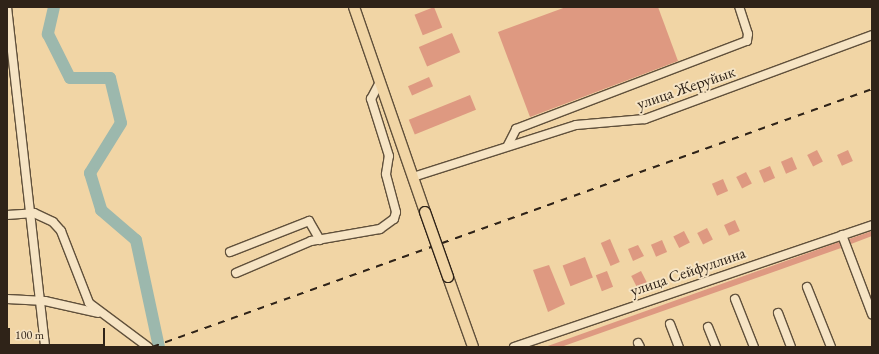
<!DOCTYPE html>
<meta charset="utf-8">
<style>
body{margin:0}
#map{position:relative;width:879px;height:354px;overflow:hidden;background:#f1d5a5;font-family:"EB Garamond",serif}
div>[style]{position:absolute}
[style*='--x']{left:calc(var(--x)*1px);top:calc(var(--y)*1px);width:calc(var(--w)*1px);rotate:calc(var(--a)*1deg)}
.river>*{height:12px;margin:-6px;padding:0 6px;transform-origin:6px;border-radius:6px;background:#9cb8ad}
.building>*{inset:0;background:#de9981;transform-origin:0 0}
.roads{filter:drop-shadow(1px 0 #60503b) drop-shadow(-1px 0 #60503b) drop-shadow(0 1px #60503b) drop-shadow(0 -1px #60503b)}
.minor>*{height:8px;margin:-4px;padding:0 4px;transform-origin:4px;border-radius:4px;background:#f6e4c4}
.major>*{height:10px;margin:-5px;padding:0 5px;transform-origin:5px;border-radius:5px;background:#f1d5a5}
.rail>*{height:2px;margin-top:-1px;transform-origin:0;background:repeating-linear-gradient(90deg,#2f2318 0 7px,transparent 0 14px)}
.bridges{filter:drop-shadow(1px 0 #2f2318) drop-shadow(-1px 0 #2f2318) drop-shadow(0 1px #2f2318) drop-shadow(0 -1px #2f2318)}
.major-bridge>*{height:10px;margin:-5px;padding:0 5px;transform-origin:5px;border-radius:5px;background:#f1d5a5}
span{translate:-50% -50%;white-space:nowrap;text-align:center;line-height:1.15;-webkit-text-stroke:4px #f6e4c4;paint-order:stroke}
.street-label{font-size:16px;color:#2f2318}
.frame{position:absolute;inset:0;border:8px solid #2f2318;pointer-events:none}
.scale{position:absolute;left:8px;top:328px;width:97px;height:18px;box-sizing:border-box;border:2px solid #2f2318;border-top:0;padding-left:5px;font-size:12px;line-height:14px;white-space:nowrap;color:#2f2318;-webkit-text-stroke:3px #f6e4c4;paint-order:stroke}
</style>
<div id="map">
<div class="river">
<div style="--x:54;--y:7;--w:28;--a:103"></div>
<div style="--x:48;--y:34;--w:49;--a:63.4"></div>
<div style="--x:70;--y:78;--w:40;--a:0"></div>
<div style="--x:110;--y:78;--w:46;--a:76.3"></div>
<div style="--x:121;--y:123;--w:59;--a:121.8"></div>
<div style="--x:90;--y:173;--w:39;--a:73"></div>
<div style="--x:101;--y:210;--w:46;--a:40.6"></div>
<div style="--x:136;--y:240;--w:109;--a:77.9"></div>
</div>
<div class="building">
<div style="left:434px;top:7px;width:22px;height:21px;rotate:68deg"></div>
<div style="clip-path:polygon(566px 7px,658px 7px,678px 61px,530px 117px,498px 32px)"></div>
<div style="left:452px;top:33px;width:21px;height:36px;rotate:67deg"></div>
<div style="left:429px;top:77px;width:10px;height:23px;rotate:66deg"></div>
<div style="left:470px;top:95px;width:16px;height:66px;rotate:68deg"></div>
<div style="left:817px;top:150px;width:13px;height:11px;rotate:63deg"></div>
<div style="left:848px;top:150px;width:12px;height:12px;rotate:66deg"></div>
<div style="left:792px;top:157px;width:13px;height:12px;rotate:67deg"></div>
<div style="left:770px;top:166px;width:13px;height:12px;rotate:67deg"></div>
<div style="left:746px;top:172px;width:13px;height:11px;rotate:63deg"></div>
<div style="left:723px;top:179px;width:13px;height:12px;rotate:67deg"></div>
<div style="left:735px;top:220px;width:12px;height:12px;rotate:66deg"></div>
<div style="left:707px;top:228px;width:13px;height:11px;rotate:63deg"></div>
<div style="left:684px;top:231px;width:13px;height:12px;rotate:63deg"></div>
<div style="clip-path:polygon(872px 231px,872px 236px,851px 244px,849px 239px)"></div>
<div style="left:610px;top:239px;width:25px;height:10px;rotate:67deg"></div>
<div style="left:662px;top:240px;width:13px;height:12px;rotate:67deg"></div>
<div style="clip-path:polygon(839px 242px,841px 248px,561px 347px,545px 347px)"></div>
<div style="clip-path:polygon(638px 245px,644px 256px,633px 261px,628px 249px)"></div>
<div style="left:585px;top:257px;width:22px;height:24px;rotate:69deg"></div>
<div style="clip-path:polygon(549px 265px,565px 304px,548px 312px,533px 270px)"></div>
<div style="left:607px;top:271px;width:17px;height:12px;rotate:69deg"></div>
<div style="left:641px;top:271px;width:13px;height:11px;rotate:63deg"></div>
</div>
<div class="roads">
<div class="minor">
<div style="--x:7;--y:7;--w:342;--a:83.6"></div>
<div style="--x:508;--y:145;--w:18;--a:-63"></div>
<div style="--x:516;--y:129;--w:247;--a:-20.9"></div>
<div style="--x:747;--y:41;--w:7;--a:-82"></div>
<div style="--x:748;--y:34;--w:28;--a:-108"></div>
<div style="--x:413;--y:177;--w:171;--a:-17.7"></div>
<div style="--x:576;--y:125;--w:69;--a:-5"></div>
<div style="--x:645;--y:119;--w:242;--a:-20.3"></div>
<div style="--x:7;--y:215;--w:27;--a:-4"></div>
<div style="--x:34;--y:213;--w:21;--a:25"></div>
<div style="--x:53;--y:222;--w:12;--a:48"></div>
<div style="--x:61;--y:231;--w:77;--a:68.7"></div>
<div style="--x:89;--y:303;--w:74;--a:36.7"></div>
<div style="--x:842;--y:235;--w:85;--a:69.2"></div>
<div style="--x:230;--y:252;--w:85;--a:-21.4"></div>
<div style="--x:309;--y:221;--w:22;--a:60"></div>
<div style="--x:236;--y:273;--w:82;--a:-23.1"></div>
<div style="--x:311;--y:241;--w:70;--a:-9.9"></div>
<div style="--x:380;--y:229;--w:17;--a:-36"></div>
<div style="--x:394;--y:219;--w:7;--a:-74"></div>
<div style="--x:396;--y:212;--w:39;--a:-105"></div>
<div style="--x:386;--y:174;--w:18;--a:-81"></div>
<div style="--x:389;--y:156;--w:60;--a:-107.5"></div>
<div style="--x:371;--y:99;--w:19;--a:-62"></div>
<div style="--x:807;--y:287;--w:65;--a:68.2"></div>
<div style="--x:7;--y:299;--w:38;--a:3"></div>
<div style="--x:45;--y:301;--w:54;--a:12.8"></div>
<div style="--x:735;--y:299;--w:52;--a:68.4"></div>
<div style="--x:778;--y:313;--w:36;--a:69"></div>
<div style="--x:670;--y:324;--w:25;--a:69"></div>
<div style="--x:708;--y:327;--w:22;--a:68"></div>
<div style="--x:638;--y:343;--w:4;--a:63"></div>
<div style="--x:514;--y:347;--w:378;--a:-18.8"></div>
</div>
<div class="major">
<div style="--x:354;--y:7;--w:217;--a:70.9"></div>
<div style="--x:448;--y:277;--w:74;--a:70.3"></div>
</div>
</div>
<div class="rail">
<div style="--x:152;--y:347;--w:765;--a:-19.71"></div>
</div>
<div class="bridges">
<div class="major-bridge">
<div style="--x:425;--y:212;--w:69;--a:70.5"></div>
</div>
</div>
<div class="street-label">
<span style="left:686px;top:88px;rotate:-19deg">улица Жеруйык</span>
<span style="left:688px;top:272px;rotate:-19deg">улица Сейфуллина</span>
</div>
<div class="frame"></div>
<div class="scale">100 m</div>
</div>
